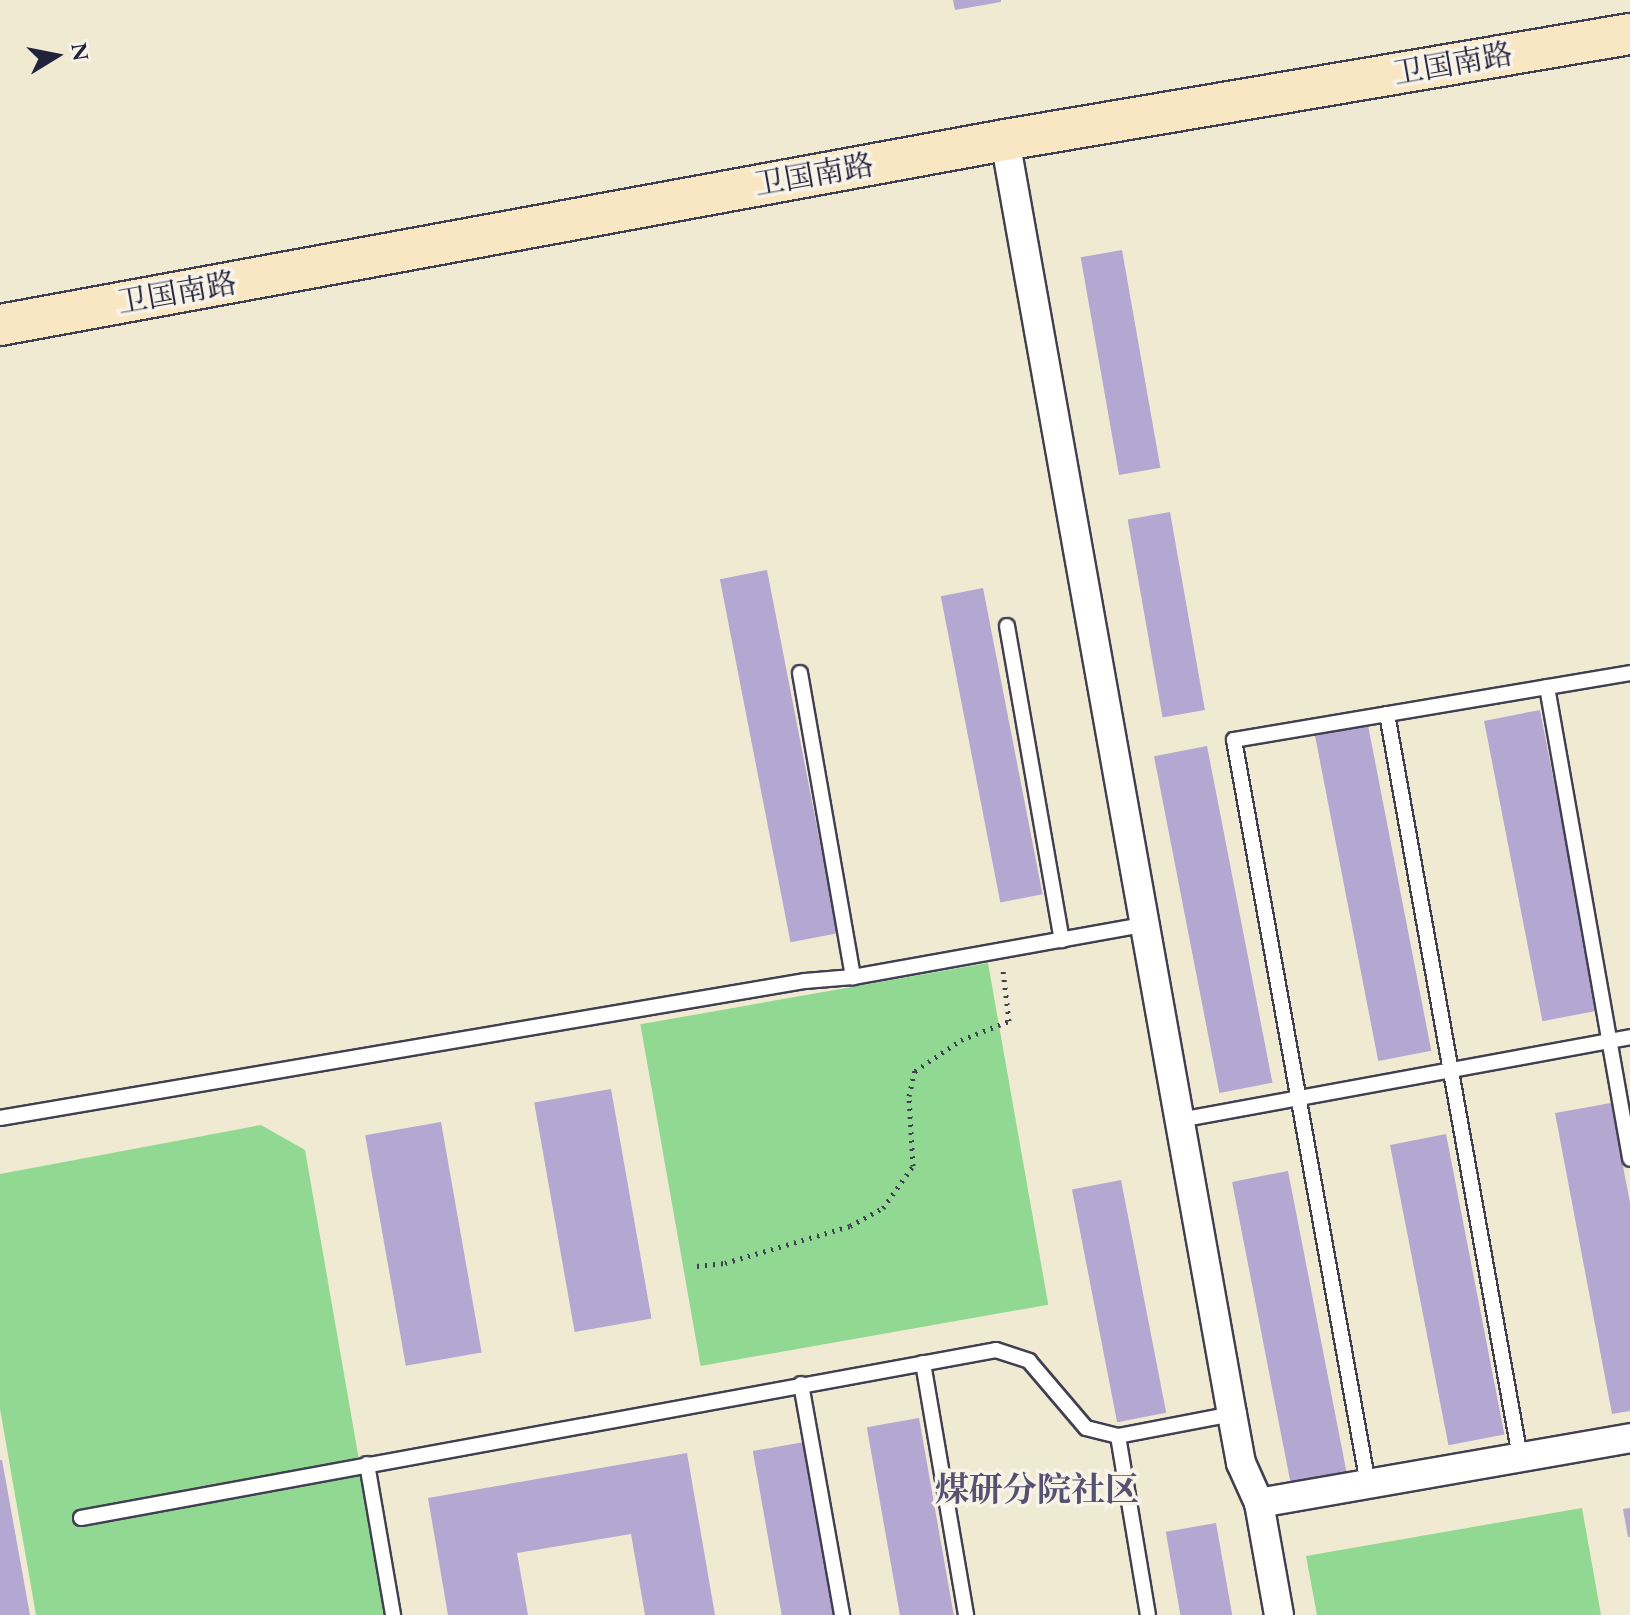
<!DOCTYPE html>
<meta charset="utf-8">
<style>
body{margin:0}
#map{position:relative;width:1630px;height:1615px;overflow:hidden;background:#f0ead3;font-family:"EB Garamond","Noto Serif SC",serif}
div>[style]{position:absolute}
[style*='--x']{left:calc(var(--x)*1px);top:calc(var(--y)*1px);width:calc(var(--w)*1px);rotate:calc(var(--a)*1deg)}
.green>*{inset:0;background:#91d893;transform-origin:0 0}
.building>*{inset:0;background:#b4a7d1;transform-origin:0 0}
.path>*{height:5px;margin-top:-2.5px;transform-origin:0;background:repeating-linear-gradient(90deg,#414052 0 2px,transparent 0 8px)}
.roads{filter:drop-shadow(2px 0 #414052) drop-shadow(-2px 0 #414052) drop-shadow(0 2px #414052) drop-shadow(0 -2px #414052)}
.service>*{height:14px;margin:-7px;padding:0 7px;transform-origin:7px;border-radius:7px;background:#fff}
.minor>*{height:28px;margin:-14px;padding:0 14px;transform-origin:14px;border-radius:14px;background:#fff}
.secondary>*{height:40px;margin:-20px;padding:0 20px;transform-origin:20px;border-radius:20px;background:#f9e7c3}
span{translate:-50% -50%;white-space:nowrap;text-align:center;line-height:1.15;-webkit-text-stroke:7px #f7f3e8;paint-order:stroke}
.street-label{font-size:30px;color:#22223b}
.quarter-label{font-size:34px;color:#555170;font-weight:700}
.north{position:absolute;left:16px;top:16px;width:80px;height:80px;-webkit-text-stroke:6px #f7f3e8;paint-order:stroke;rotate:80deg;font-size:22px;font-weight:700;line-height:32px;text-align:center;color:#22223b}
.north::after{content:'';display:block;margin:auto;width:28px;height:36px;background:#22223b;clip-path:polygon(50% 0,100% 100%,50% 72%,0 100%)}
</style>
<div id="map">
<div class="green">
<div style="left:988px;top:963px;width:347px;height:353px;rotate:80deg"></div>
<div style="clip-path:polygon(261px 1125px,305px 1150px,386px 1615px,36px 1615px,0 1409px,0 1174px)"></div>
<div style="clip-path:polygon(1582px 1508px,1601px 1615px,1317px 1615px,1306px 1556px)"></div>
</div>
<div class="building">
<div style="clip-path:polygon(953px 0,1001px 0,1001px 2px,955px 10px)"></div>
<div style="left:1122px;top:250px;width:221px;height:42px;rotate:80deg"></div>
<div style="left:1170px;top:512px;width:201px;height:43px;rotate:80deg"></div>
<div style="left:767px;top:570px;width:370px;height:48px;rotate:79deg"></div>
<div style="left:983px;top:588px;width:312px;height:43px;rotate:79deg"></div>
<div style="left:1540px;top:710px;width:306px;height:57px;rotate:79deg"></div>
<div style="left:1366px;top:715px;width:342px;height:54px;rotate:79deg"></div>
<div style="left:1207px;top:746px;width:343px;height:54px;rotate:79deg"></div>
<div style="left:611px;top:1089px;width:233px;height:78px;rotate:80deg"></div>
<div style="clip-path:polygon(1611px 1103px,1630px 1203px,1630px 1411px,1612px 1414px,1555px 1113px)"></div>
<div style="left:441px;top:1122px;width:234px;height:77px;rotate:80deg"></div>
<div style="left:1446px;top:1134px;width:306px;height:57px;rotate:79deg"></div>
<div style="left:1288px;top:1171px;width:306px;height:57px;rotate:79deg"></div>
<div style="left:1121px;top:1180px;width:237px;height:50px;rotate:79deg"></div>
<div style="left:919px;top:1418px;width:200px;height:53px;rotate:80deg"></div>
<div style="left:804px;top:1442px;width:176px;height:52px;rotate:80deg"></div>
<div style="clip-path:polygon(687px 1453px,715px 1615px,645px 1615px,631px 1534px,517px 1553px,528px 1615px,448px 1615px,428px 1498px)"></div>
<div style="clip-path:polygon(0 1460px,2px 1460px,30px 1615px,0 1615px)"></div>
<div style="clip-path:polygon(1630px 1508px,1630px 1537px,1628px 1537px,1623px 1509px)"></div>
<div style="left:1216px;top:1523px;width:94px;height:51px;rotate:80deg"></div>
</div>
<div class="path">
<div style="--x:697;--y:1266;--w:28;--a:-6"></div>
<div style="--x:725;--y:1263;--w:130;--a:-16.5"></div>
<div style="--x:850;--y:1226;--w:38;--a:-29"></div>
<div style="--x:883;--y:1208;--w:52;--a:-54.5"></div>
<div style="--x:913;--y:1166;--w:70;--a:-93.3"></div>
<div style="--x:909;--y:1096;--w:26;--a:-77"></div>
<div style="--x:915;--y:1071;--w:55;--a:-34"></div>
<div style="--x:961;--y:1040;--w:52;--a:-21.6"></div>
<div style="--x:1009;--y:1021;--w:50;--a:-96.8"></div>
</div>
<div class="roads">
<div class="service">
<div style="--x:1007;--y:626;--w:319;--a:80.1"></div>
<div style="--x:800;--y:673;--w:309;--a:80.1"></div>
<div style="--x:1547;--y:687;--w:479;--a:80"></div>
<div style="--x:1387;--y:714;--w:755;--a:79.85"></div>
<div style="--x:0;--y:1118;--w:817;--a:-9.66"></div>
<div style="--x:805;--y:981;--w:48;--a:-4.8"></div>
<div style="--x:853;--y:977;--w:295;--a:-10.2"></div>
<div style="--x:1179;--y:1120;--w:459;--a:-10.4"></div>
<div style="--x:923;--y:1363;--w:256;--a:80.3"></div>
<div style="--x:801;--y:1384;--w:235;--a:79.9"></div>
<div style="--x:1118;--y:1436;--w:181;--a:80.5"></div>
<div style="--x:367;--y:1464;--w:153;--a:80.2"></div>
<div style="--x:1368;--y:1484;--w:756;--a:-100.21"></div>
<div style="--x:1234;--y:740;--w:402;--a:-9.6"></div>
<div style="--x:81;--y:1518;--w:930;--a:-10.4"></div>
<div style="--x:996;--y:1350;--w:35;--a:18"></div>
<div style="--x:1029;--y:1361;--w:88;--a:49.6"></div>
<div style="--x:1086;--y:1428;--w:33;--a:14"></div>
<div style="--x:1118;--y:1436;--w:116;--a:-10.9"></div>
</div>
<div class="minor">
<div style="--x:1005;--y:140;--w:1294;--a:79.9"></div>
<div style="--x:1232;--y:1414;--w:50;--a:79.6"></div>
<div style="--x:1241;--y:1463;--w:44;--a:65.8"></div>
<div style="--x:1279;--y:1615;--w:114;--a:-100.1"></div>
<div style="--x:1259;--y:1503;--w:377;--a:-9.9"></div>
</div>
<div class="secondary">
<div style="--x:0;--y:325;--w:1022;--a:-10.43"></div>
<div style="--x:1005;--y:140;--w:634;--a:-9.63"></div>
</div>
</div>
<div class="street-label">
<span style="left:1453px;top:64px;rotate:-10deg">卫国南路</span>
<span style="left:814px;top:175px;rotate:-10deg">卫国南路</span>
<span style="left:177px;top:293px;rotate:-10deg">卫国南路</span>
</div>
<div class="quarter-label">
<span style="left:1037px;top:1490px">煤研分院社区</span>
</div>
<div class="north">N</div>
</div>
